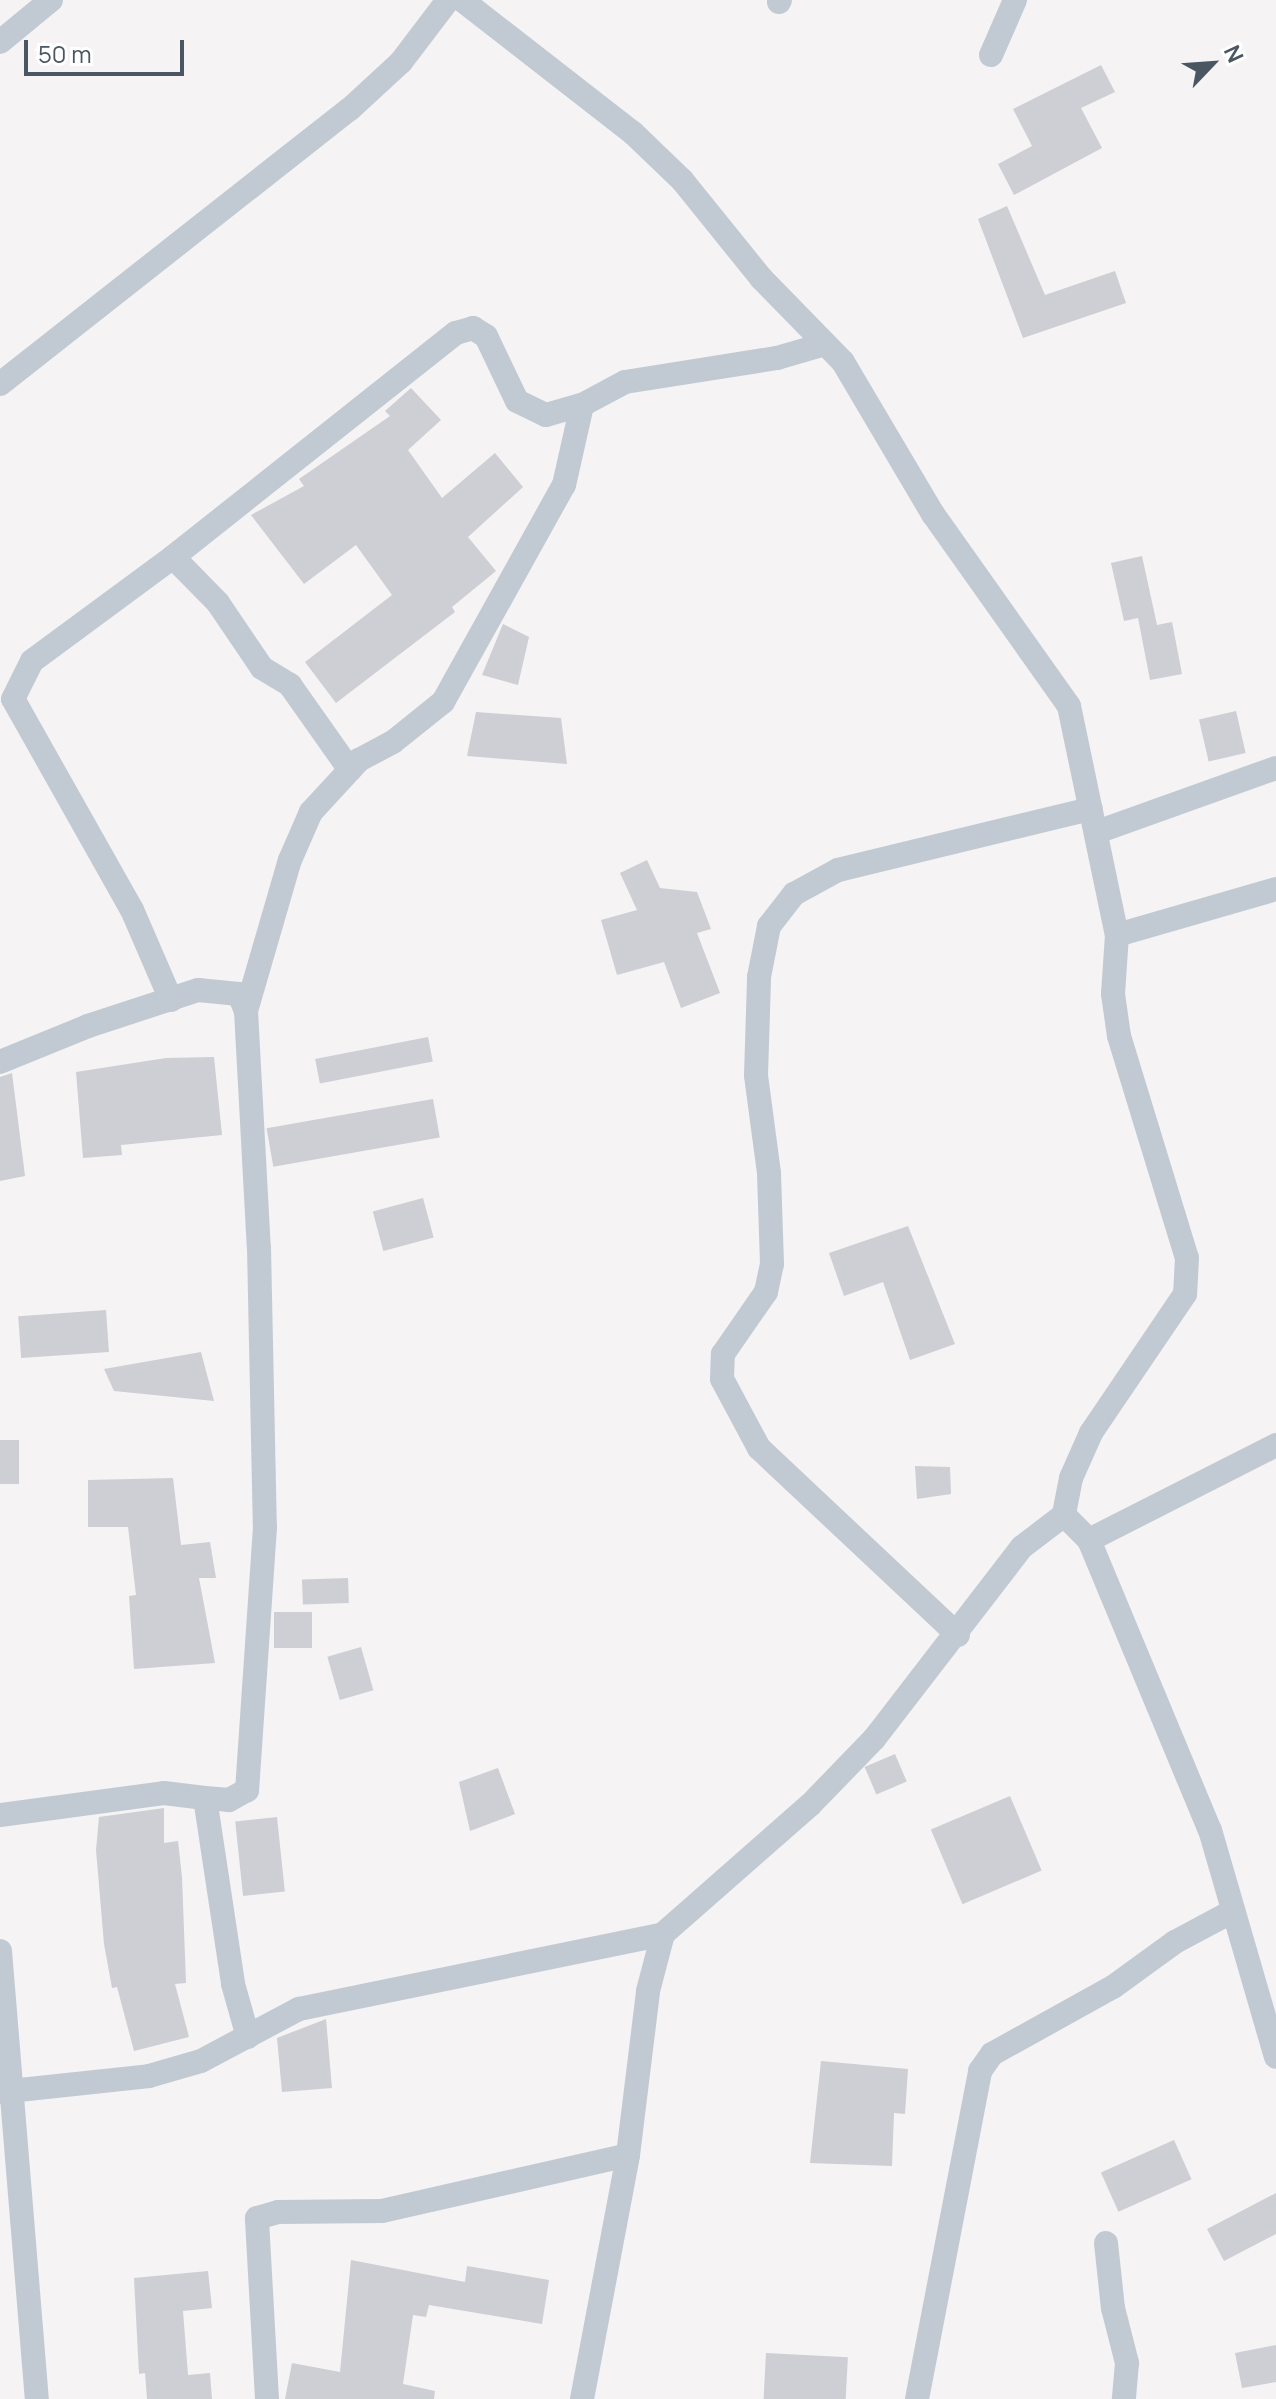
<!DOCTYPE html>
<style>
body{margin:0}
#map{position:relative;width:1276px;height:2399px;overflow:hidden;background:#f5f3f3;font-family:Manrope,sans-serif}
div>[style]{position:absolute}
[style*='--x']{left:calc(var(--x)*1px);top:calc(var(--y)*1px);width:calc(var(--w)*1px);rotate:calc(var(--a)*1deg)}
.building>*{inset:0;background:#cdcfd5;transform-origin:0 0}
.minor>*{height:24px;margin:-12px;padding:0 12px;transform-origin:12px;border-radius:12px;background:#c1cad2}
span{translate:-50% -50%;white-space:nowrap;text-align:center;line-height:1.15;-webkit-text-stroke:6px #fff;paint-order:stroke}
.north{position:absolute;left:1172px;top:24px;width:80px;height:80px;-webkit-text-stroke:6px #fff;paint-order:stroke;rotate:65deg;font-size:22px;font-weight:700;line-height:32px;text-align:center;color:#4a5661}
.north::after{content:'';display:block;margin:auto;width:28px;height:36px;background:#4a5661;clip-path:polygon(50% 0,100% 100%,50% 72%,0 100%)}
.scale{position:absolute;left:24px;top:40px;width:160px;height:36px;box-sizing:border-box;border:4px solid #4a5661;border-top:0;padding-left:10px;font-size:24px;line-height:28px;white-space:nowrap;color:#4a5661;-webkit-text-stroke:6px #fff;paint-order:stroke}
</style>
<div id="map">
<div class="building">
<div style="clip-path:polygon(1101px 65px,1115px 92px,1081px 108px,1102px 148px,1014px 195px,998px 164px,1032px 146px,1013px 109px)"></div>
<div style="clip-path:polygon(1007px 206px,1045px 295px,1115px 271px,1126px 303px,1023px 338px,978px 219px)"></div>
<div style="clip-path:polygon(411px 388px,441px 420px,408px 450px,442px 498px,495px 453px,523px 487px,468px 537px,496px 571px,452px 607px,455px 612px,336px 703px,305px 662px,392px 595px,356px 545px,304px 584px,251px 515px,304px 486px,299px 479px,390px 416px,385px 411px)"></div>
<div style="clip-path:polygon(1142px 556px,1157px 625px,1172px 622px,1182px 674px,1150px 680px,1138px 618px,1124px 621px,1111px 563px)"></div>
<div style="clip-path:polygon(503px 624px,529px 637px,518px 685px,482px 675px)"></div>
<div style="left:1236px;top:711px;width:43px;height:38px;rotate:77deg"></div>
<div style="clip-path:polygon(476px 712px,561px 718px,567px 764px,467px 756px)"></div>
<div style="clip-path:polygon(647px 860px,660px 888px,697px 892px,711px 929px,697px 933px,720px 993px,681px 1008px,664px 962px,617px 975px,601px 920px,637px 910px,620px 873px)"></div>
<div style="left:428px;top:1037px;width:25px;height:115px;rotate:79deg"></div>
<div style="clip-path:polygon(214px 1057px,222px 1135px,121px 1145px,122px 1155px,83px 1158px,76px 1072px,166px 1058px)"></div>
<div style="clip-path:polygon(12px 1073px,25px 1176px,0 1181px,0 1077px)"></div>
<div style="left:433px;top:1099px;width:39px;height:169px;rotate:80deg"></div>
<div style="left:423px;top:1198px;width:41px;height:52px;rotate:75deg"></div>
<div style="clip-path:polygon(908px 1226px,955px 1344px,910px 1360px,883px 1282px,844px 1296px,829px 1253px)"></div>
<div style="left:106px;top:1310px;width:42px;height:88px;rotate:86deg"></div>
<div style="clip-path:polygon(201px 1352px,214px 1401px,114px 1391px,104px 1369px)"></div>
<div style="left:0;top:1440px;width:19px;height:44px"></div>
<div style="clip-path:polygon(915px 1466px,950px 1467px,951px 1494px,917px 1499px)"></div>
<div style="clip-path:polygon(173px 1478px,181px 1545px,210px 1542px,216px 1578px,199px 1578px,215px 1663px,134px 1669px,129px 1596px,136px 1595px,128px 1527px,88px 1527px,88px 1480px)"></div>
<div style="left:348px;top:1578px;width:25px;height:46px;rotate:88deg"></div>
<div style="left:274px;top:1612px;width:38px;height:36px"></div>
<div style="left:361px;top:1647px;width:45px;height:35px;rotate:74deg"></div>
<div style="left:895px;top:1754px;width:30px;height:33px;rotate:67deg"></div>
<div style="clip-path:polygon(498px 1768px,515px 1814px,470px 1831px,459px 1782px)"></div>
<div style="left:1010px;top:1796px;width:81px;height:86px;rotate:67deg"></div>
<div style="clip-path:polygon(164px 1808px,164px 1843px,178px 1841px,182px 1877px,186px 1983px,175px 1984px,189px 2037px,134px 2051px,117px 1987px,112px 1988px,104px 1944px,96px 1850px,99px 1817px)"></div>
<div style="left:277px;top:1817px;width:75px;height:42px;rotate:84deg"></div>
<div style="clip-path:polygon(326px 2019px,332px 2088px,282px 2092px,277px 2038px)"></div>
<div style="clip-path:polygon(821px 2061px,908px 2069px,905px 2114px,894px 2113px,892px 2166px,810px 2163px)"></div>
<div style="left:1174px;top:2140px;width:43px;height:80px;rotate:66deg"></div>
<div style="clip-path:polygon(1276px 2193px,1276px 2234px,1224px 2261px,1207px 2229px)"></div>
<div style="clip-path:polygon(351px 2260px,465px 2282px,467px 2266px,549px 2280px,542px 2324px,429px 2305px,426px 2317px,413px 2315px,403px 2384px,435px 2391px,434px 2399px,285px 2399px,292px 2363px,340px 2372px)"></div>
<div style="clip-path:polygon(208px 2271px,212px 2308px,183px 2311px,188px 2375px,210px 2373px,212px 2399px,147px 2399px,145px 2373px,139px 2374px,134px 2278px)"></div>
<div style="clip-path:polygon(1276px 2345px,1276px 2382px,1242px 2388px,1235px 2353px)"></div>
<div style="left:766px;top:2353px;width:82px;height:46px;rotate:3deg"></div>
</div>
<div class="minor">
<div style="--x:462;--y:0;--w:217;--a:37.9"></div>
<div style="--x:633;--y:133;--w:68;--a:43.8"></div>
<div style="--x:682;--y:180;--w:126;--a:51.1"></div>
<div style="--x:761;--y:278;--w:117;--a:45.7"></div>
<div style="--x:843;--y:362;--w:177;--a:59.4"></div>
<div style="--x:933;--y:514;--w:235;--a:54.7"></div>
<div style="--x:1069;--y:706;--w:234;--a:78.2"></div>
<div style="--x:1117;--y:935;--w:59;--a:93.9"></div>
<div style="--x:1113;--y:994;--w:42;--a:81.9"></div>
<div style="--x:1119;--y:1036;--w:232;--a:73"></div>
<div style="--x:1187;--y:1258;--w:36;--a:93"></div>
<div style="--x:1185;--y:1294;--w:168;--a:124.1"></div>
<div style="--x:1091;--y:1433;--w:49;--a:114"></div>
<div style="--x:1071;--y:1478;--w:38;--a:101"></div>
<div style="--x:779;--y:2;--w:2;--a:-63"></div>
<div style="--x:0;--y:42;--w:66;--a:-39.5"></div>
<div style="--x:991;--y:55;--w:60;--a:-66.4"></div>
<div style="--x:0;--y:384;--w:445;--a:-38.2"></div>
<div style="--x:350;--y:109;--w:69;--a:-42.7"></div>
<div style="--x:401;--y:62;--w:78;--a:-52.8"></div>
<div style="--x:173;--y:557;--w:64;--a:45.6"></div>
<div style="--x:218;--y:603;--w:78;--a:55.9"></div>
<div style="--x:262;--y:668;--w:33;--a:31"></div>
<div style="--x:290;--y:685;--w:104;--a:54.8"></div>
<div style="--x:1097;--y:832;--w:190;--a:-19.7"></div>
<div style="--x:1117;--y:935;--w:166;--a:-16.1"></div>
<div style="--x:171;--y:1000;--w:98;--a:-113.4"></div>
<div style="--x:132;--y:910;--w:242;--a:-119.4"></div>
<div style="--x:13;--y:699;--w:42;--a:-63.4"></div>
<div style="--x:32;--y:661;--w:175;--a:-36.4"></div>
<div style="--x:173;--y:557;--w:361;--a:-38.4"></div>
<div style="--x:456;--y:333;--w:18;--a:-16"></div>
<div style="--x:473;--y:328;--w:15;--a:32"></div>
<div style="--x:486;--y:336;--w:72;--a:64.5"></div>
<div style="--x:517;--y:401;--w:32;--a:26"></div>
<div style="--x:546;--y:415;--w:37;--a:-16"></div>
<div style="--x:582;--y:405;--w:49;--a:-28.1"></div>
<div style="--x:625;--y:382;--w:154;--a:-9"></div>
<div style="--x:777;--y:358;--w:50;--a:-16.3"></div>
<div style="--x:246;--y:1011;--w:157;--a:-73.8"></div>
<div style="--x:290;--y:860;--w:52;--a:-66.4"></div>
<div style="--x:311;--y:812;--w:71;--a:-47.3"></div>
<div style="--x:359;--y:760;--w:38;--a:-28"></div>
<div style="--x:393;--y:742;--w:64;--a:-38.7"></div>
<div style="--x:443;--y:702;--w:248;--a:-60.9"></div>
<div style="--x:564;--y:485;--w:82;--a:-77.3"></div>
<div style="--x:0;--y:1062;--w:95;--a:-22.2"></div>
<div style="--x:88;--y:1026;--w:116;--a:-18.1"></div>
<div style="--x:198;--y:990;--w:41;--a:5.6"></div>
<div style="--x:239;--y:994;--w:18;--a:68"></div>
<div style="--x:246;--y:1011;--w:237;--a:86.9"></div>
<div style="--x:259;--y:1248;--w:279;--a:88.8"></div>
<div style="--x:265;--y:1527;--w:264;--a:93.9"></div>
<div style="--x:247;--y:1790;--w:21;--a:151"></div>
<div style="--x:229;--y:1800;--w:24;--a:-175"></div>
<div style="--x:205;--y:1798;--w:188;--a:81.4"></div>
<div style="--x:233;--y:1984;--w:55;--a:74.2"></div>
<div style="--x:1089;--y:1540;--w:210;--a:-26.9"></div>
<div style="--x:958;--y:1635;--w:273;--a:-136.8"></div>
<div style="--x:759;--y:1448;--w:78;--a:-118.2"></div>
<div style="--x:722;--y:1379;--w:25;--a:-88"></div>
<div style="--x:723;--y:1354;--w:75;--a:-55.3"></div>
<div style="--x:766;--y:1292;--w:29;--a:-78"></div>
<div style="--x:772;--y:1264;--w:91;--a:-91.9"></div>
<div style="--x:769;--y:1173;--w:99;--a:-97.6"></div>
<div style="--x:756;--y:1075;--w:98;--a:-88.2"></div>
<div style="--x:759;--y:977;--w:52;--a:-78.9"></div>
<div style="--x:769;--y:926;--w:41;--a:-52"></div>
<div style="--x:794;--y:894;--w:50;--a:-28.6"></div>
<div style="--x:838;--y:870;--w:260;--a:-13.6"></div>
<div style="--x:0;--y:1815;--w:165;--a:-7.6"></div>
<div style="--x:164;--y:1793;--w:41;--a:7"></div>
<div style="--x:0;--y:1951;--w:450;--a:85.3"></div>
<div style="--x:0;--y:2092;--w:150;--a:-6.1"></div>
<div style="--x:149;--y:2076;--w:54;--a:-16.1"></div>
<div style="--x:201;--y:2061;--w:111;--a:-28"></div>
<div style="--x:299;--y:2009;--w:372;--a:-11.6"></div>
<div style="--x:1106;--y:2243;--w:65;--a:83.9"></div>
<div style="--x:1113;--y:2308;--w:57;--a:75.7"></div>
<div style="--x:1127;--y:2363;--w:36;--a:95"></div>
<div style="--x:267;--y:2399;--w:181;--a:-93.2"></div>
<div style="--x:257;--y:2218;--w:22;--a:-16"></div>
<div style="--x:278;--y:2212;--w:104;--a:-0.6"></div>
<div style="--x:382;--y:2211;--w:252;--a:-12.8"></div>
<div style="--x:582;--y:2399;--w:248;--a:-79.3"></div>
<div style="--x:628;--y:2155;--w:165;--a:-83"></div>
<div style="--x:648;--y:1991;--w:59;--a:-75.3"></div>
<div style="--x:663;--y:1934;--w:196;--a:-41.3"></div>
<div style="--x:810;--y:1805;--w:92;--a:-45.9"></div>
<div style="--x:874;--y:1739;--w:242;--a:-52.4"></div>
<div style="--x:1022;--y:1547;--w:53;--a:-37.3"></div>
<div style="--x:1064;--y:1515;--w:35;--a:45"></div>
<div style="--x:1089;--y:1540;--w:314;--a:67.4"></div>
<div style="--x:1210;--y:1830;--w:236;--a:73.8"></div>
<div style="--x:917;--y:2399;--w:334;--a:-79.1"></div>
<div style="--x:980;--y:2071;--w:21;--a:-55"></div>
<div style="--x:992;--y:2054;--w:138;--a:-29"></div>
<div style="--x:1113;--y:1987;--w:77;--a:-36"></div>
<div style="--x:1175;--y:1942;--w:66;--a:-28.1"></div>
</div>
<div class="north">N</div>
<div class="scale">50 m</div>
</div>
